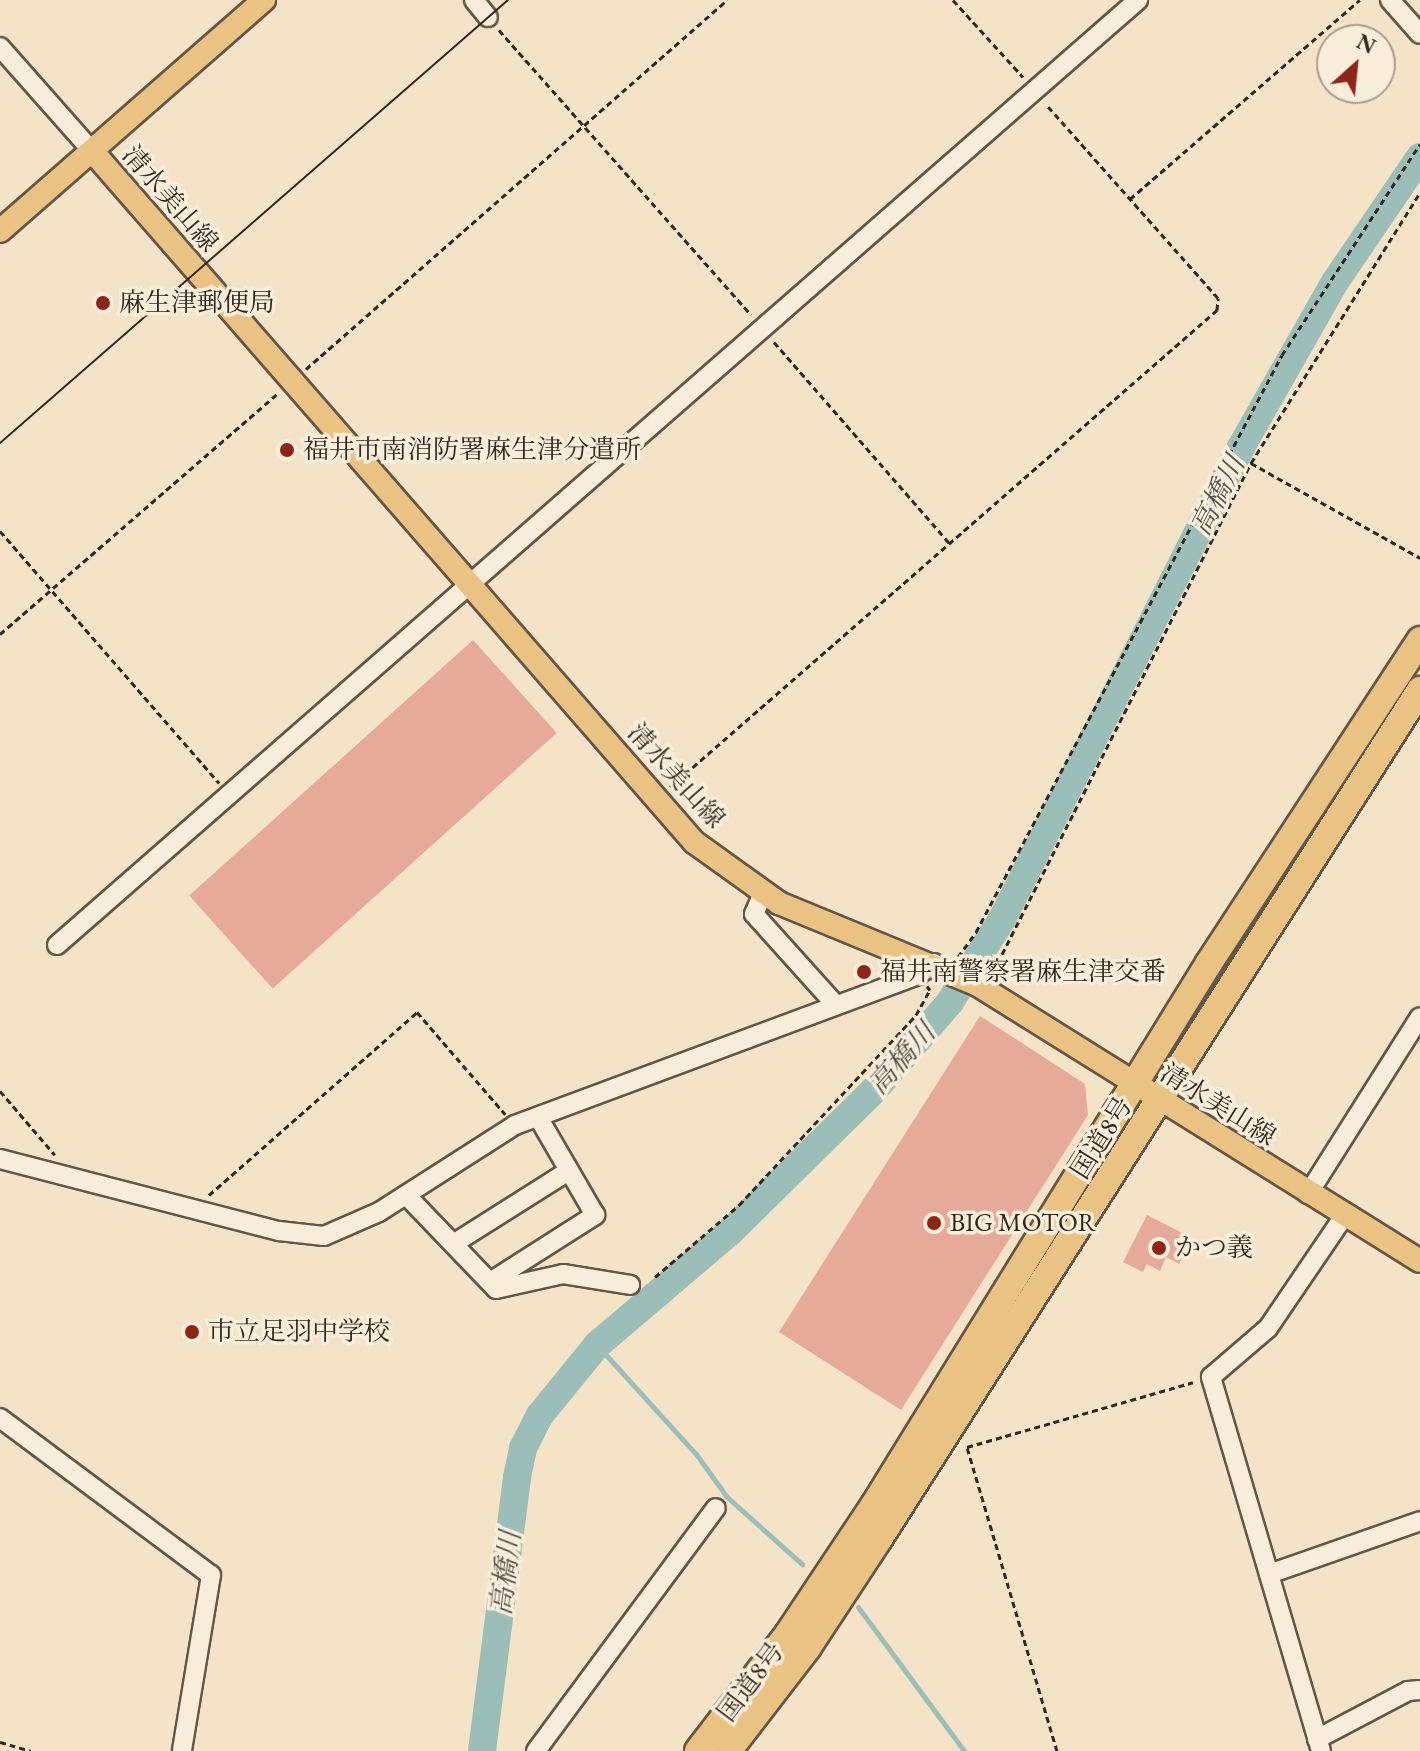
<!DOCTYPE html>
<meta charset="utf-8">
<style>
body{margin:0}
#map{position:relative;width:1420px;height:1751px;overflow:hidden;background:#f4e3c7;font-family:"EB Garamond","Noto Serif JP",serif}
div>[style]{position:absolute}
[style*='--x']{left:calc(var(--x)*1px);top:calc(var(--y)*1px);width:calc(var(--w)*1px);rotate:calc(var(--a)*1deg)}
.stream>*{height:5px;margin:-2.5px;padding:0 2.5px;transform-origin:2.5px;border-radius:2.5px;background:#9cbeb9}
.river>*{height:28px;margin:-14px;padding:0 14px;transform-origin:14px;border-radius:14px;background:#9cbeb9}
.building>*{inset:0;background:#e6aa99;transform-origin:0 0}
.path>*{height:3px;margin-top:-1.5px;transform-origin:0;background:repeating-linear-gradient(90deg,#32271e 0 6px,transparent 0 10px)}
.roads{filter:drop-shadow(2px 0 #625648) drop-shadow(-2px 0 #625648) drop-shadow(0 2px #625648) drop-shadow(0 -2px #625648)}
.minor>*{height:18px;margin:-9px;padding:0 9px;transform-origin:9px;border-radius:9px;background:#f8eddb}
.major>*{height:22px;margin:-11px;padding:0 11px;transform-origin:11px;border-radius:11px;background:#eac284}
.highway>*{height:26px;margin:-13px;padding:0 13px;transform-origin:13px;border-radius:13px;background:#eac284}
.tram>*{height:2px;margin:-1px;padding:0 1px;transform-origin:1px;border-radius:1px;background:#32271e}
.dots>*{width:22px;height:22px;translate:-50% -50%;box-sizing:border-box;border:4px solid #f8eddb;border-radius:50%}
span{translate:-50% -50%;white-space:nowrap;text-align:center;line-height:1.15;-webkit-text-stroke:7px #f8eddb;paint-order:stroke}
.street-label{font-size:26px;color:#32271e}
.poi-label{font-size:26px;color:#32271e}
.left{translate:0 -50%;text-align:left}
.water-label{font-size:28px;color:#52544c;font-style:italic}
.north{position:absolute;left:1316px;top:24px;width:80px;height:80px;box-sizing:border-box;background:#f8eddb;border:2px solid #a99e8f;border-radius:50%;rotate:27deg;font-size:22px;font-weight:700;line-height:32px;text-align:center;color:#32271e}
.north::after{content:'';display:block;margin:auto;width:28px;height:36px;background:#8f2418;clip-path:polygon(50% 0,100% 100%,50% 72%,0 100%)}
</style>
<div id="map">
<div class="stream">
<div style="--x:597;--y:1345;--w:147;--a:47.8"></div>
<div style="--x:696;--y:1454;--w:53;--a:54.2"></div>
<div style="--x:727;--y:1497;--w:101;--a:41.8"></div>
<div style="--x:858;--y:1607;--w:179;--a:53.6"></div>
</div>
<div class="river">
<div style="--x:482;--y:1751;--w:276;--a:-82.7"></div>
<div style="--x:517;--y:1477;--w:30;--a:-78"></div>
<div style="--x:523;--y:1448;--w:37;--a:-63"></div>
<div style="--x:540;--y:1415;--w:90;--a:-50.8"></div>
<div style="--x:597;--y:1345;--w:176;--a:-40.4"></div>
<div style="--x:731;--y:1231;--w:202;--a:-44.6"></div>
<div style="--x:875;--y:1089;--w:115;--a:-49.2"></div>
<div style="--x:950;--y:1002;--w:98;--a:-57.9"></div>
<div style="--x:1002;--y:919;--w:527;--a:-63.14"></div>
<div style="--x:1240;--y:449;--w:192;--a:-60.4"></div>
<div style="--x:1335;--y:282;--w:151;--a:-55.8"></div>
</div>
<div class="building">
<div style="left:473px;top:640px;width:125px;height:382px;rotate:48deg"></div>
<div style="clip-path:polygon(980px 1016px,1085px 1084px,1088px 1115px,901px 1410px,779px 1332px)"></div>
<div style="clip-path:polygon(1147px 1215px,1192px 1238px,1179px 1264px,1166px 1257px,1160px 1271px,1147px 1264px,1143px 1272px,1123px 1262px)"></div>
</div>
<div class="path">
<div style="--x:953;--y:0;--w:104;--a:47.7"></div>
<div style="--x:499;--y:30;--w:380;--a:48.5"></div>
<div style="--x:1130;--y:199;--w:304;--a:-40.9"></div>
<div style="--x:774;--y:342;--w:268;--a:48.9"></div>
<div style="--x:306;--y:369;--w:560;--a:-41.23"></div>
<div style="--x:1251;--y:463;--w:194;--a:29.3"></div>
<div style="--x:0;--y:531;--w:334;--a:49"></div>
<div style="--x:0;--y:634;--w:369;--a:-40.9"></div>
<div style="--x:670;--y:787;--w:726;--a:-41.09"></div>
<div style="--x:1217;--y:310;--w:12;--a:-85"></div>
<div style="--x:1218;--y:298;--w:259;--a:-131.6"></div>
<div style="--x:958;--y:957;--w:31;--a:-54"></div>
<div style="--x:976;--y:932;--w:653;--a:-62.06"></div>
<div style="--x:1282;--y:355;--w:252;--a:-56.8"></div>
<div style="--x:993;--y:972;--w:571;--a:-63.12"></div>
<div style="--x:1251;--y:463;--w:319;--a:-58"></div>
<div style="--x:0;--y:1091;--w:84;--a:49.3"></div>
<div style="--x:209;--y:1195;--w:277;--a:-41.3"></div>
<div style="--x:417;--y:1012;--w:135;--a:49.2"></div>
<div style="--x:655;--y:1277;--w:111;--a:-40.6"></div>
<div style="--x:739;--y:1205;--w:260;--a:-47"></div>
<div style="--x:916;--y:1015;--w:29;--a:-61"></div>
<div style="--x:930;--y:990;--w:5;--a:-127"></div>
<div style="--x:0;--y:1742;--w:32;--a:16"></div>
<div style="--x:1057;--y:1751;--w:317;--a:-106.5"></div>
<div style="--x:967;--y:1447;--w:235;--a:-16"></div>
</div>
<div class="roads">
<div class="minor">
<div style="--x:474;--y:0;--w:22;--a:51"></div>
<div style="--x:1390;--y:0;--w:45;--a:48.6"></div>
<div style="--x:0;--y:47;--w:140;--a:48.5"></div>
<div style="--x:763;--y:893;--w:23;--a:113"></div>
<div style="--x:754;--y:914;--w:122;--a:48"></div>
<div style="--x:57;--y:945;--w:1436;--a:-41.16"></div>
<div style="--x:0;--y:1159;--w:288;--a:14.5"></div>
<div style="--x:279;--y:1231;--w:45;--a:6.3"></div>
<div style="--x:324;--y:1236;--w:60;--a:-23.6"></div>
<div style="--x:379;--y:1212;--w:161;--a:-32.6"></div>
<div style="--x:515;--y:1125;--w:430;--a:-20.4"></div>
<div style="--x:918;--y:975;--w:20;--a:-37"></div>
<div style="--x:1308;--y:1194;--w:209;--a:-57.7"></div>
<div style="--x:406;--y:1195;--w:130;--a:46.2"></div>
<div style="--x:496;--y:1289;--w:69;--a:-12.6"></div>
<div style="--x:563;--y:1274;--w:68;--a:9.3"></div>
<div style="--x:453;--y:1244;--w:135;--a:-32.3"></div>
<div style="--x:490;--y:1282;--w:125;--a:-32.5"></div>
<div style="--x:595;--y:1215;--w:113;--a:-120.2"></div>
<div style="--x:0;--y:1418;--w:263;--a:36.7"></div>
<div style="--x:211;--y:1575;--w:178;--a:99.4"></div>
<div style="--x:1269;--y:1574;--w:160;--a:-19.3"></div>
<div style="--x:1317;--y:1739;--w:103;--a:-27.8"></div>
<div style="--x:1408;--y:1691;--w:12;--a:-5"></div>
<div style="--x:536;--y:1751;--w:302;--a:-53.5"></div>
<div style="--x:1321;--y:1751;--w:390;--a:-106.4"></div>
<div style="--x:1211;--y:1377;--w:75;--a:-40.7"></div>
<div style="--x:1268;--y:1328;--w:135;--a:-55.8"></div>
</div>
<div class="major">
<div style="--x:93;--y:152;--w:915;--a:48.94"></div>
<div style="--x:694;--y:842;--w:105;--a:35.7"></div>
<div style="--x:779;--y:903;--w:213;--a:22.4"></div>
<div style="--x:976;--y:984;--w:523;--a:31.96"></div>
<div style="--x:0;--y:231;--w:351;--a:-41.2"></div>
</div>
<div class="highway">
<div style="--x:698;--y:1751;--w:148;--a:-52.4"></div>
<div style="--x:788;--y:1634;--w:155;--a:-56.3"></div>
<div style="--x:874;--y:1505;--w:637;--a:-58.28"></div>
<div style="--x:1209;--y:963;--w:386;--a:-56.8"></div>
<div style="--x:728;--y:1751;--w:131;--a:-52.4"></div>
<div style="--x:808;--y:1647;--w:129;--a:-56.7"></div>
<div style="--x:879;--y:1539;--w:1007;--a:-57.49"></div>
</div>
</div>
<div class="tram">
<div style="--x:0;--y:443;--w:674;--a:-41.09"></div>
</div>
<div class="dots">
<div style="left:103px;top:303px;background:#8f2418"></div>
<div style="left:287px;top:450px;background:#8f2418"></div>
<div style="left:864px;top:972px;background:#8f2418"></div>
<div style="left:934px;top:1223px;background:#8f2418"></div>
<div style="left:1159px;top:1248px;background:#8f2418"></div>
<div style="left:192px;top:1332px;background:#8f2418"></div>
</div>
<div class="street-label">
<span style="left:170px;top:199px;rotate:49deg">清水美山線</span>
<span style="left:676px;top:776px;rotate:48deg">清水美山線</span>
<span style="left:1218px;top:1105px;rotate:32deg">清水美山線</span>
<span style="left:1102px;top:1138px;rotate:-58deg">国道8号</span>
<span style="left:751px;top:1682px;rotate:-53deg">国道8号</span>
</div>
<div class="poi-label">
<span class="left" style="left:119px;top:303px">麻生津郵便局</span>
<span class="left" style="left:303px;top:450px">福井市南消防署麻生津分遣所</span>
<span class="left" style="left:880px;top:972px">福井南警察署麻生津交番</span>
<span class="left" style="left:950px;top:1223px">BIG MOTOR</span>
<span class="left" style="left:1175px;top:1248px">かつ義</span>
<span class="left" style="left:208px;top:1332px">市立足羽中学校</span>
</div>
<div class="water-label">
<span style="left:1217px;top:495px;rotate:-63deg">高橋川</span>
<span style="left:901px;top:1058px;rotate:-48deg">高橋川</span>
<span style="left:505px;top:1573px;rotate:-83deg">高橋川</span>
</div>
<div class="north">N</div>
</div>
